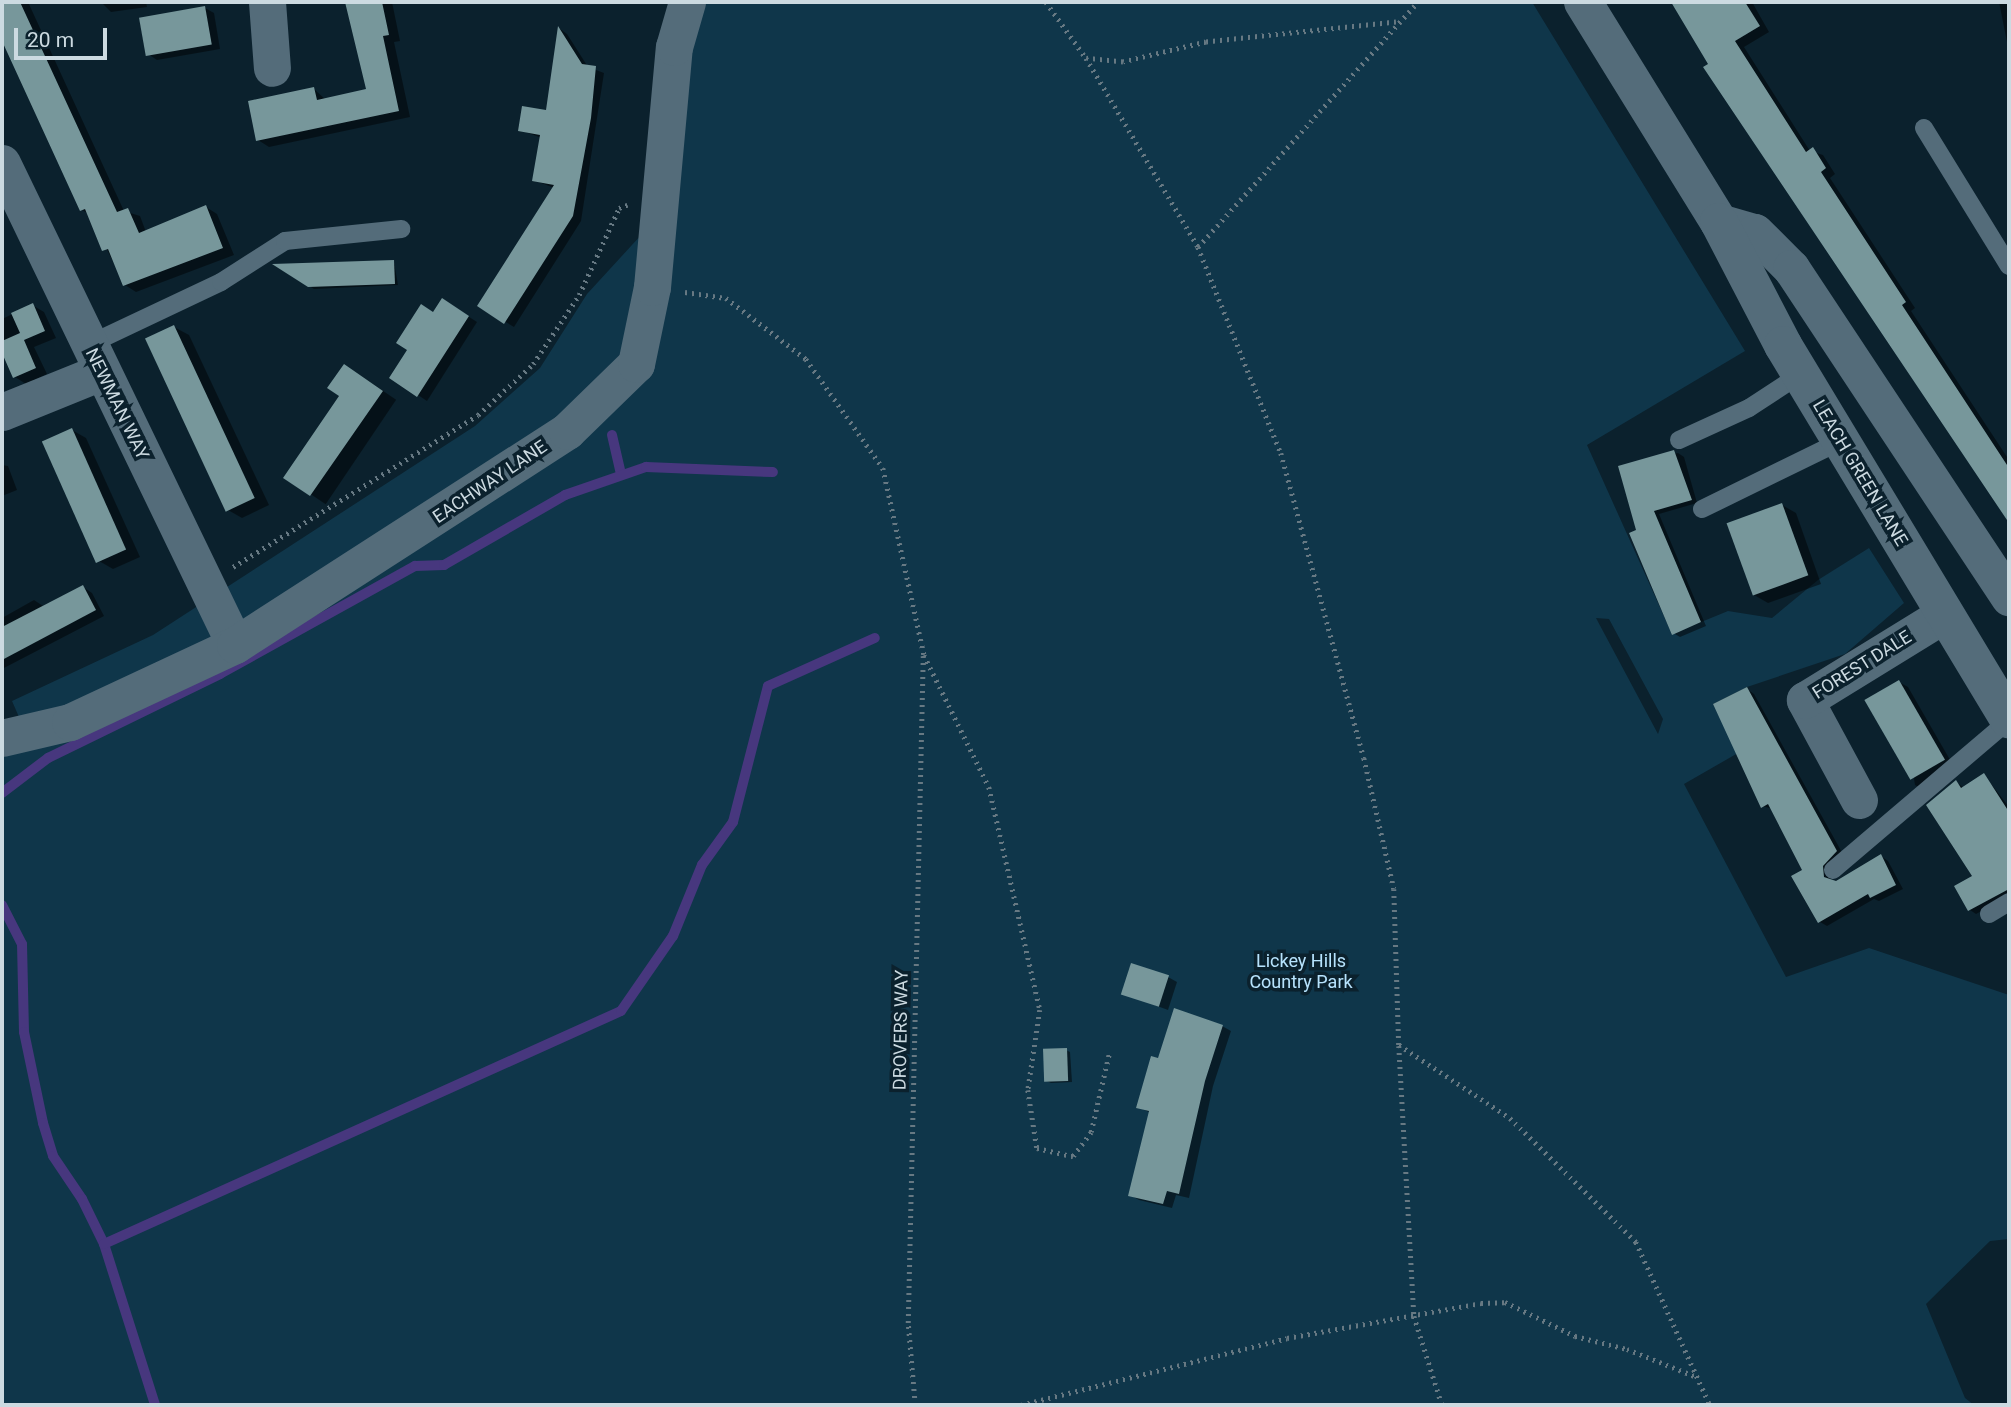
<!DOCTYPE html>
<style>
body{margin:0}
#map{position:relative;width:2011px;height:1407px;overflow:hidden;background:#0b212d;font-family:Roboto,sans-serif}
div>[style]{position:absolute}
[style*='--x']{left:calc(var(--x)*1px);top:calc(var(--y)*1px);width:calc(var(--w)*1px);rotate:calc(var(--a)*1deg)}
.green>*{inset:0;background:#0f364a}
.shadow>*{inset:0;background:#0007;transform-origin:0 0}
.stream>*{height:10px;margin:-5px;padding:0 5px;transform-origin:5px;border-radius:5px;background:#47377e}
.building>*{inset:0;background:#77979b;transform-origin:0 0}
.path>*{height:4.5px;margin-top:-2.25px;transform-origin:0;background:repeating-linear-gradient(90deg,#677983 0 2px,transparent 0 7px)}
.service>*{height:18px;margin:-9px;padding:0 9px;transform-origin:9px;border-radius:9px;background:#546c7a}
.minor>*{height:37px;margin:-18.5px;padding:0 18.5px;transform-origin:18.5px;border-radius:18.5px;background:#546c7a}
.tertiary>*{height:38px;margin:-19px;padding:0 19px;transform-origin:19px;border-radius:19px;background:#546c7a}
span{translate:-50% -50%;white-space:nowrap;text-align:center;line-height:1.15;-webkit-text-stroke:7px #0b212d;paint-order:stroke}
.street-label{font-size:18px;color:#ccdae1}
.park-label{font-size:18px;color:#b7e3fd}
.frame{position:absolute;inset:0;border:4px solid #ccdae1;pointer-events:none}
.scale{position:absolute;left:14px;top:28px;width:93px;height:32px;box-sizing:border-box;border:4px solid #ccdae1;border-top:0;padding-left:9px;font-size:21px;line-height:24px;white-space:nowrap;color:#ccdae1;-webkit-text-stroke:5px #0b212d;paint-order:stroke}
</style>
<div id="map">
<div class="green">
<div style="clip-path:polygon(evenodd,706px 2px,1532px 2px,1745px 351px,1587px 445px,1672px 634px,1728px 611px,1772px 618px,1818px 580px,1869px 548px,1904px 603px,1845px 654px,1747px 687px,1713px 704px,1738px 753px,1684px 784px,1786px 977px,1869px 948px,2009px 995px,2009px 1239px,1990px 1241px,1926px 1304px,1965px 1398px,1974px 1405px,2px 1405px,2px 753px,32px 747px,12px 701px,153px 635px,475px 426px,540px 368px,587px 294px,665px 209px,683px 58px,706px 2px,1596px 618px,1609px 619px,1663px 719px,1658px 734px,1596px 618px)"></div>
</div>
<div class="shadow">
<div style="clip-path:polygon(2px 2px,28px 2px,124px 211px,140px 216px,146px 232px,206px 207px,217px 214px,234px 255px,136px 292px,125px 285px,89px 214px,82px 210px,2px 37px)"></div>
<div style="clip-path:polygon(101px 2px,146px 2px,147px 7px,111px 12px)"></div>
<div style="clip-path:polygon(347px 2px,392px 2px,400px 41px,394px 42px,410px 117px,269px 147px,258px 140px,314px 89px,326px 100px,368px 91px)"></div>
<div style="clip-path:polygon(1673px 2px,1752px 2px,1769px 32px,1744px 47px,1810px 151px,1823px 155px,1835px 174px,1830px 178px,1915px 308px,1911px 311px,2009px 460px,2009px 520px,1705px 68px,1711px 64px)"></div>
<div style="clip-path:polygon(1999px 2px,2009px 2px,2009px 47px,2008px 47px)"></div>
<div style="clip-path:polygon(205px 8px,214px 13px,220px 49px,157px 60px,148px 54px)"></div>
<div style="clip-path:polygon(560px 29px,567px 34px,588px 67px,604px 73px,581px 221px,514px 327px,479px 306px,554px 188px,534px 180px,542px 138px,520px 130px,548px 112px)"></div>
<div style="clip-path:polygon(394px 262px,398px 285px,314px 289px,278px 266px)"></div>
<div style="clip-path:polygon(32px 305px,44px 312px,56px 338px,34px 347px,47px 374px,26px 384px,15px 377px,2px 349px,2px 319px)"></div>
<div style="clip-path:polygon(452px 306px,477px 322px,427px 401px,418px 395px)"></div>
<div style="clip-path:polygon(174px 327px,189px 335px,269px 505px,242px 518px,228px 510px)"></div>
<div style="left:358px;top:374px;width:46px;height:126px;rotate:34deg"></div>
<div style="clip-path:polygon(72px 430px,86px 438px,140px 557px,113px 569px,99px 561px)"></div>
<div style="clip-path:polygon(1678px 453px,1684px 457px,1697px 503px,1659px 514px,1706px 626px,1680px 637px,1673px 633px,1620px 467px)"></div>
<div style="clip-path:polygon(2px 465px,8px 466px,17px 490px,2px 496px)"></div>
<div style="clip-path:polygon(1782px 505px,1796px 513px,1821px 584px,1768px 603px,1754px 595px)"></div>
<div style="clip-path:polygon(83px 587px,92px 593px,104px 616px,2px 669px,2px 618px,34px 600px,43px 606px)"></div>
<div style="clip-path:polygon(1899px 682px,1908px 687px,1953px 765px,1924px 790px,1915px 785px)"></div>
<div style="clip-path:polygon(1747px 689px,1754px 694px,1844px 856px,1830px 870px,1831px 881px,1836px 883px,1881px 856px,1888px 861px,1903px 889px,1879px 901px,1874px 899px,1827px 926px,1820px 922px,1804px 871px,1773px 809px,1762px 806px)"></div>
<div style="clip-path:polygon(1984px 775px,2009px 807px,2009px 896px,1976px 914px,1970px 910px,1974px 877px,1956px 782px,1964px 788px)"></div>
<div style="clip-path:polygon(1168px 977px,1177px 982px,1168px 1010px,1122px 993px)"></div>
<div style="clip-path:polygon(1222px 1026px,1231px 1031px,1213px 1086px,1189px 1198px,1176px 1195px,1172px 1208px,1139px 1200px,1130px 1195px,1151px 1113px,1138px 1107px,1159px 1061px)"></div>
<div style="clip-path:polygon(1066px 1050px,1070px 1052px,1072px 1082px,1051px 1083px,1047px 1081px)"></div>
</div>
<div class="stream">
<div style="--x:612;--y:435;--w:39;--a:77"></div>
<div style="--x:2;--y:793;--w:58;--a:-37.3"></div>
<div style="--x:48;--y:758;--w:191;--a:-26"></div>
<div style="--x:220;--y:674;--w:223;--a:-29"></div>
<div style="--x:415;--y:566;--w:29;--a:-2"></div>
<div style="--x:444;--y:565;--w:140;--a:-30"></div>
<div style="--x:565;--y:495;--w:86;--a:-19.1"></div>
<div style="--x:646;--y:467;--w:127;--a:2.3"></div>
<div style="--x:2;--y:905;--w:44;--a:62.9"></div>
<div style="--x:22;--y:944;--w:88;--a:88.7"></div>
<div style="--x:24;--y:1032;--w:93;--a:78.2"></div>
<div style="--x:43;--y:1123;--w:34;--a:73"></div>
<div style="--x:53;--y:1156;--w:52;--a:56"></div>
<div style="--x:82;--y:1199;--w:50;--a:63.9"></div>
<div style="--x:104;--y:1244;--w:169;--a:72.4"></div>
<div style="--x:104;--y:1244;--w:567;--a:-24.26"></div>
<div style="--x:621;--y:1011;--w:91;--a:-55.3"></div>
<div style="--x:673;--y:936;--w:77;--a:-67.8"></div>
<div style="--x:702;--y:865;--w:53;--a:-54.2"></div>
<div style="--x:733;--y:822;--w:140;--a:-75.6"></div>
<div style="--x:768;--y:686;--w:117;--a:-24.2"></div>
</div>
<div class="building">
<div style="clip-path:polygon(2px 2px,20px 2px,117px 212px,128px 208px,139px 233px,206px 205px,223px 248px,123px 286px,108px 249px,102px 251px,85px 209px,80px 211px,2px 41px)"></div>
<div style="clip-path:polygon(345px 2px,382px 2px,389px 35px,383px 36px,399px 111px,256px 141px,248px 101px,314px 87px,317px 100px,366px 89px)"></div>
<div style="clip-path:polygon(1671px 2px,1745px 2px,1760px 26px,1735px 41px,1806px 152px,1813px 147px,1826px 168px,1821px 172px,1906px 302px,1902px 305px,2009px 468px,2009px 523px,1703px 67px,1708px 64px)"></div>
<div style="left:205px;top:6px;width:39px;height:67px;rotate:80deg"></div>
<div style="clip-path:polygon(558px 26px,582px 64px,596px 66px,591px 118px,573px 216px,504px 324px,477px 306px,554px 185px,532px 181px,540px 135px,518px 131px,522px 106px,546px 110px)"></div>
<div style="clip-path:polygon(394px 260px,395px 284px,308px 287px,272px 264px)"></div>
<div style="clip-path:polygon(442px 298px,469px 316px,417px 397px,389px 378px,407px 350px,396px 343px,421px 304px,433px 312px)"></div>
<div style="clip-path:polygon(33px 303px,45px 331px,24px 340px,36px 368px,13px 378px,2px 353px,2px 341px,20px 333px,11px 313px)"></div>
<div style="left:174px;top:325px;width:191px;height:32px;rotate:65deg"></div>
<div style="clip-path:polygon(344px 364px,383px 391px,310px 496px,283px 478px,339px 396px,327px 388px)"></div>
<div style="left:72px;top:428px;width:133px;height:33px;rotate:66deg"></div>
<div style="clip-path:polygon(1674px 450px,1692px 500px,1654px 511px,1701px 622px,1672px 635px,1629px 533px,1636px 530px,1618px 466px)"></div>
<div style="left:1782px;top:503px;width:77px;height:59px;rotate:70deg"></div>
<div style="clip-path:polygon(83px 585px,96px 610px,2px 660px,2px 627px)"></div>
<div style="left:1899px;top:680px;width:92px;height:40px;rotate:60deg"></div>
<div style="clip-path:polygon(1747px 687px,1837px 851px,1823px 866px,1824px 877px,1836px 881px,1881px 854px,1896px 885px,1870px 898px,1868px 894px,1818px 923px,1791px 876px,1802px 870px,1768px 804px,1761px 808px,1713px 704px)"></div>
<div style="clip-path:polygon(1984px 773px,2009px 812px,2009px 889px,1968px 911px,1954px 886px,1972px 876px,1926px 805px,1956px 780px,1961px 788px)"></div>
<div style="left:1131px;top:963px;width:40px;height:33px;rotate:18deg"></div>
<div style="clip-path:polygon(1174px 1008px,1223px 1025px,1205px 1081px,1179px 1194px,1167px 1191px,1163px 1204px,1128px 1196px,1149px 1111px,1136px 1108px,1151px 1056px,1158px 1058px)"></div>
<div style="left:1067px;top:1048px;width:33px;height:24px;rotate:88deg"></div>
</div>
<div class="path">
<div style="--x:1046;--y:2;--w:69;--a:54.5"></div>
<div style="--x:1396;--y:22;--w:191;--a:174"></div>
<div style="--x:1206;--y:42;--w:85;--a:166.5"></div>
<div style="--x:1123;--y:62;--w:37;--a:-174"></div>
<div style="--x:1086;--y:58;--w:220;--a:59.3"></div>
<div style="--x:1198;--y:247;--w:222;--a:68.1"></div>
<div style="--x:1281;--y:453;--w:316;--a:74.8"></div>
<div style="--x:1364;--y:758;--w:134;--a:77.1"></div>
<div style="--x:1394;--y:889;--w:156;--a:88.2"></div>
<div style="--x:1399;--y:1045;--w:133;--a:33.3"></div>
<div style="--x:1510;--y:1118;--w:177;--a:44.5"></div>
<div style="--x:1636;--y:1242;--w:179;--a:65.6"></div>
<div style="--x:1198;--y:247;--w:329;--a:-48.1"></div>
<div style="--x:685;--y:292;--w:41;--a:8.3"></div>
<div style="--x:726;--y:298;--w:101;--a:37.3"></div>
<div style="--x:806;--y:359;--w:133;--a:54.8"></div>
<div style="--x:883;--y:468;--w:191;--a:77.6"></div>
<div style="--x:924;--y:655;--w:147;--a:63.8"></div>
<div style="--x:989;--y:787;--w:229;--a:77.1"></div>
<div style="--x:1040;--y:1010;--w:81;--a:98.5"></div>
<div style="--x:1028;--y:1090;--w:59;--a:81.2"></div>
<div style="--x:1037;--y:1148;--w:37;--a:13"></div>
<div style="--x:1073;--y:1156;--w:30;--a:-53"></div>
<div style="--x:1091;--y:1132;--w:80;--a:-77"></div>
<div style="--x:233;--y:567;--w:288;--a:-31.8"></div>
<div style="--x:478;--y:415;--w:75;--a:-42.8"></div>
<div style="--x:533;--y:364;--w:83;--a:-56.3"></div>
<div style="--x:579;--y:295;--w:96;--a:-65.3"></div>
<div style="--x:619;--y:208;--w:9;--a:-21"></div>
<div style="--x:1399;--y:1046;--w:270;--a:86.8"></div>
<div style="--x:1414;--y:1316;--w:93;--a:72.5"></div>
<div style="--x:915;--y:1405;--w:82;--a:-94.9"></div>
<div style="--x:908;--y:1323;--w:667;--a:-88.71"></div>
<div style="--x:1021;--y:1405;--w:274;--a:-14.1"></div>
<div style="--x:1287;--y:1338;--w:197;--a:-10.2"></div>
<div style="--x:1481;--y:1303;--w:24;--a:-2"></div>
<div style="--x:1505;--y:1302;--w:78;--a:25.9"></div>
<div style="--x:1575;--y:1336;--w:54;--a:14"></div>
<div style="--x:1627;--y:1349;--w:75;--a:21.8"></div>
</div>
<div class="service">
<div style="--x:1924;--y:128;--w:162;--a:58.4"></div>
<div style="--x:88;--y:345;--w:147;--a:-25.3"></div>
<div style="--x:221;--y:282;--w:76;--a:-32.6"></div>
<div style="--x:285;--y:241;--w:117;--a:-5.9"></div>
<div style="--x:1679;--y:440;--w:77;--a:-24.6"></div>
<div style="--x:1749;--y:408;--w:62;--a:-33.2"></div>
<div style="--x:1702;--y:509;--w:155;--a:-26.1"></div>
<div style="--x:1833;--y:870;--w:231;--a:-40.4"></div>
<div style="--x:1989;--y:914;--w:23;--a:-31"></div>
</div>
<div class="minor">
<div style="--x:267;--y:2;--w:66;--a:85.7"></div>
<div style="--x:2;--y:163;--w:535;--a:64.2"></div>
<div style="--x:1719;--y:222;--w:37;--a:16"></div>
<div style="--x:1755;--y:232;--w:51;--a:45"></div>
<div style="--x:1791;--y:268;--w:395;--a:56.5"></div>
<div style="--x:2;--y:412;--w:107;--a:-22"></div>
<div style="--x:2;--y:738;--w:70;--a:-13.2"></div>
<div style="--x:70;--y:722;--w:182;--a:-25"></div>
<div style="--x:235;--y:645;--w:395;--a:-32.8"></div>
<div style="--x:567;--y:431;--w:96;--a:-44.2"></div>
<div style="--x:636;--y:364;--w:79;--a:-78.3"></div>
<div style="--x:652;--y:287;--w:241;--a:-84.8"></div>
<div style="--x:674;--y:47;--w:47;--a:-73.9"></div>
<div style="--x:1859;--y:800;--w:114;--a:-118.4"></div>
<div style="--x:1805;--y:700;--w:164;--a:-31.6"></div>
</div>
<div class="tertiary">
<div style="--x:1583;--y:2;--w:259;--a:58.3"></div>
<div style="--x:1719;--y:222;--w:139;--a:62.5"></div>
<div style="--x:1783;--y:345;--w:437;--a:58.9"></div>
</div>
<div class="street-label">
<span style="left:117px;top:404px;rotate:64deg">NEWMAN WAY</span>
<span style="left:1860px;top:473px;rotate:59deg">LEACH GREEN LANE</span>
<span style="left:490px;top:482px;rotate:-34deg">EACHWAY LANE</span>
<span style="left:1862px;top:665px;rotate:-32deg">FOREST DALE</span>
<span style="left:901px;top:1030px;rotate:-89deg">DROVERS WAY</span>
</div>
<div class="park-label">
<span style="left:1301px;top:972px">Lickey Hills<br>Country Park</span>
</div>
<div class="frame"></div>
<div class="scale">20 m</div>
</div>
